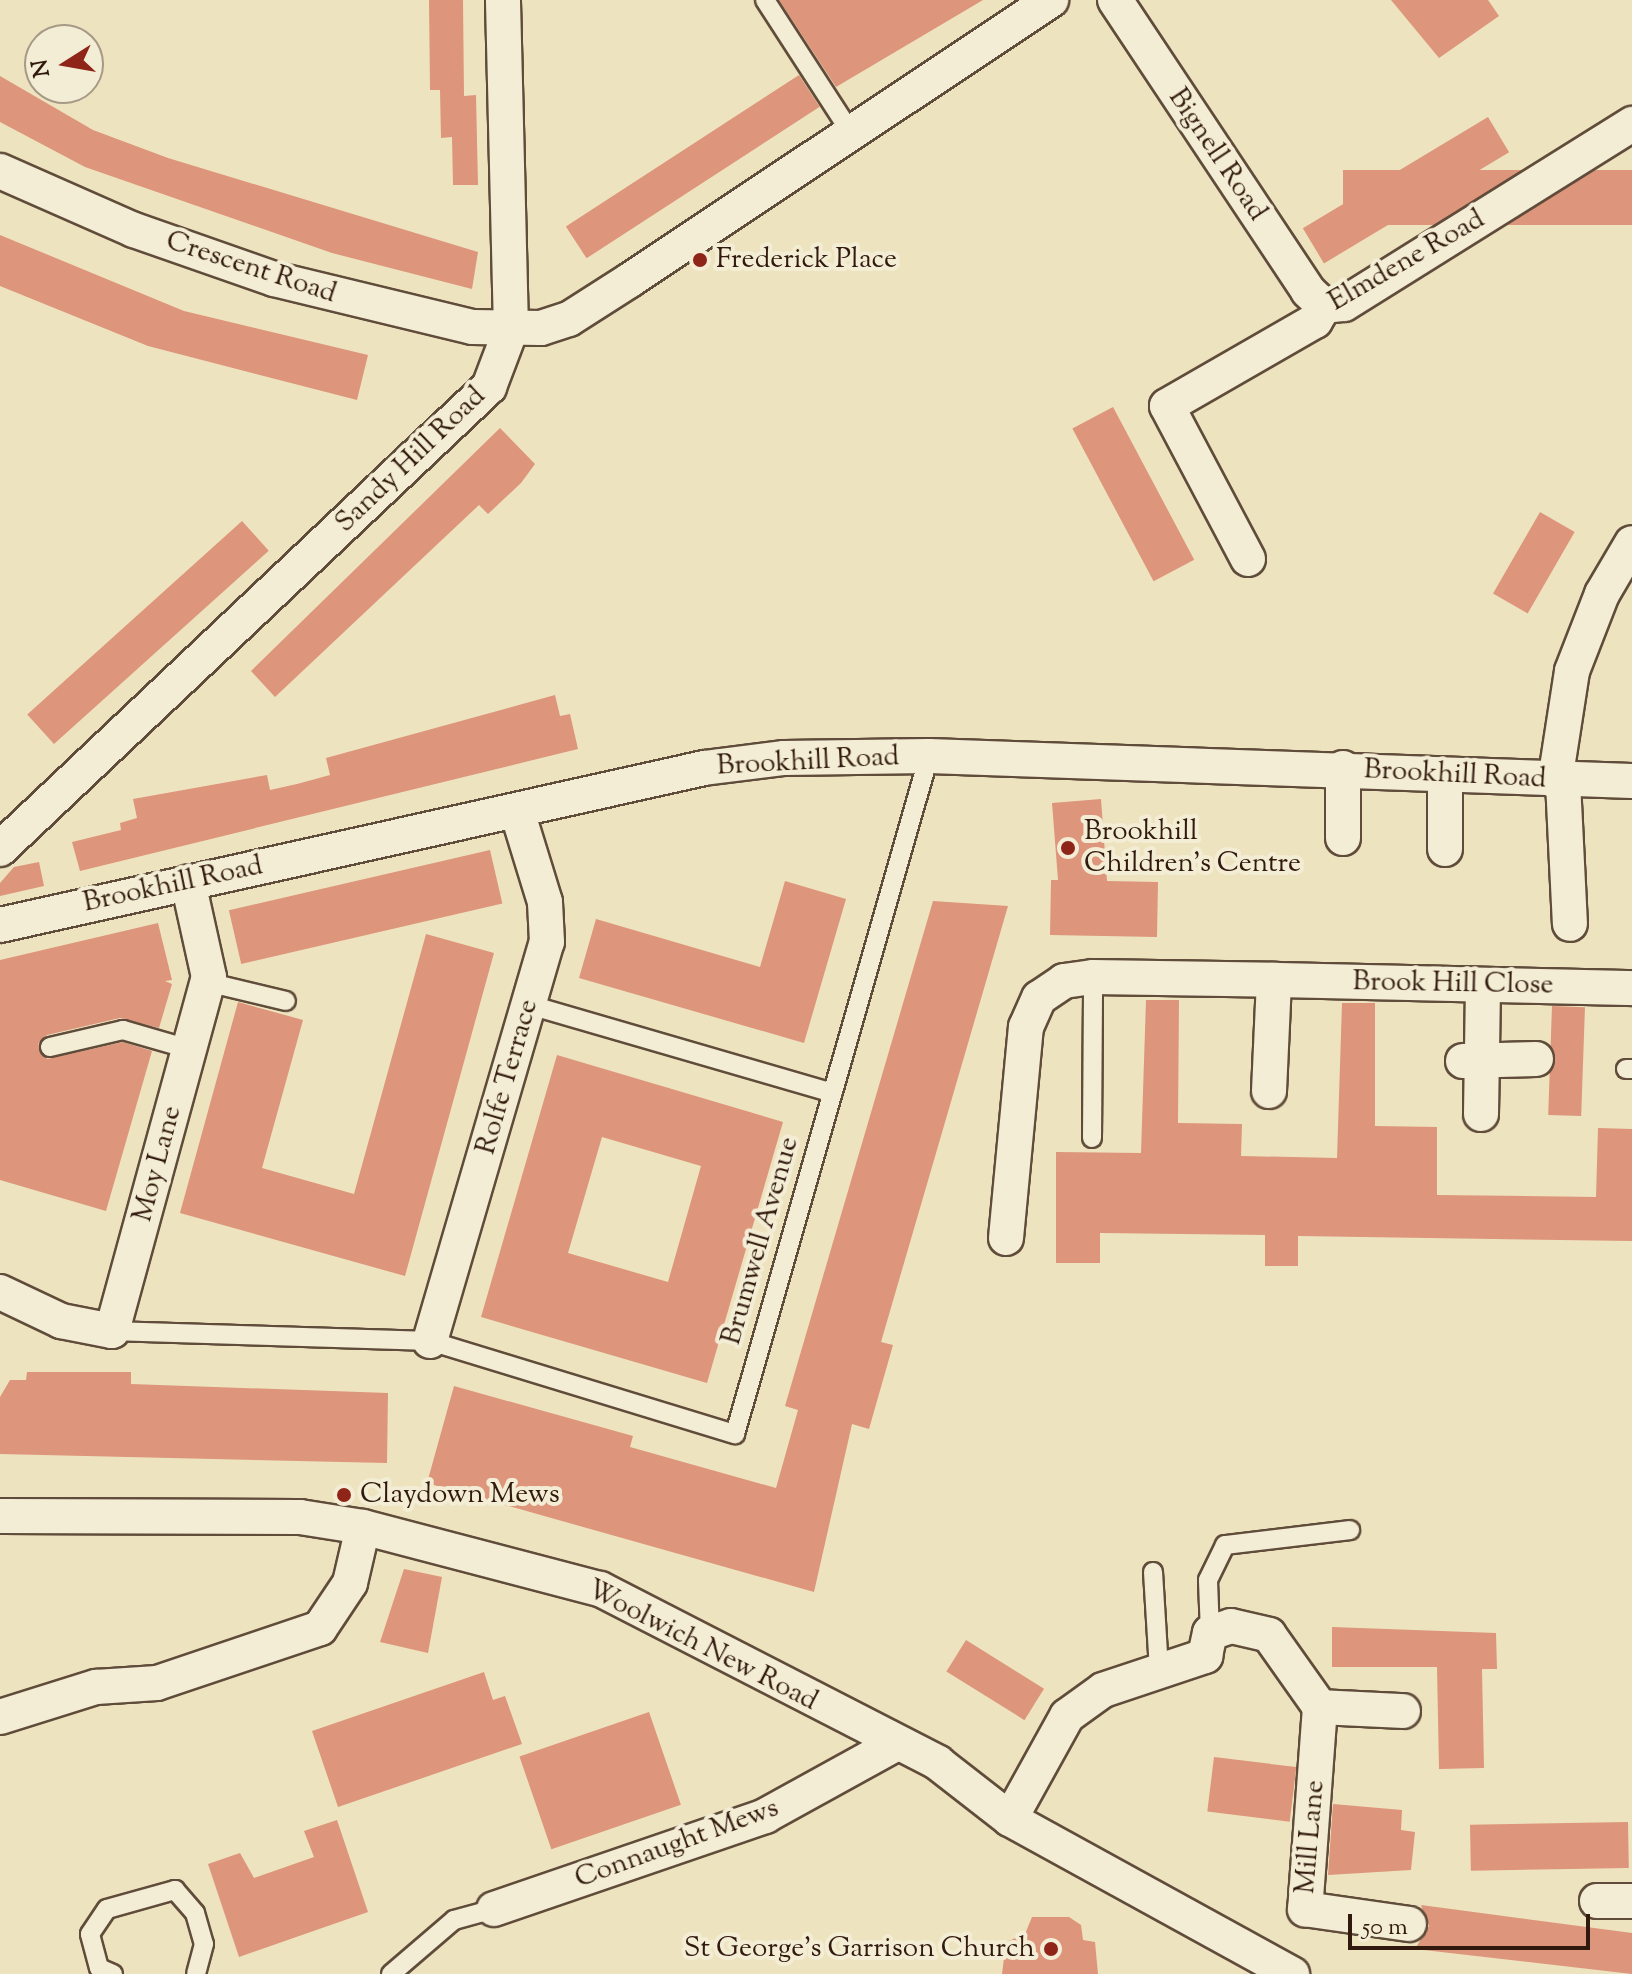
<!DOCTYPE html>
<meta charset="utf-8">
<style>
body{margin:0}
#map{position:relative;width:1632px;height:1974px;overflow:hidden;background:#eee3bf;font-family:"Sorts Mill Goudy",serif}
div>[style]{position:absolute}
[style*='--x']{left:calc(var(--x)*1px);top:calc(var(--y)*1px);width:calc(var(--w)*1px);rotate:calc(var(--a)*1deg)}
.building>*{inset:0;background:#dd957b;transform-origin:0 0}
.roads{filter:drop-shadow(2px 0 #604c3a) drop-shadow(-2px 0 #604c3a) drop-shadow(0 2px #604c3a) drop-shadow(0 -2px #604c3a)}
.lane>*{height:18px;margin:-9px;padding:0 9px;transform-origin:9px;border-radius:9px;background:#f4edd5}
.street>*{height:34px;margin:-17px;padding:0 17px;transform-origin:17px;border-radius:17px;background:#f4edd5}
.dots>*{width:22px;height:22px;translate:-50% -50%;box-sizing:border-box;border:4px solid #f4edd5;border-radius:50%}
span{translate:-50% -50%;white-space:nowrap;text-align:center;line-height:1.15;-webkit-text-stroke:8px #f4edd5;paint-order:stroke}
.street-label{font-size:28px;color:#311a0d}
.poi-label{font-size:28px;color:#311a0d}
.left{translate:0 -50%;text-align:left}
.right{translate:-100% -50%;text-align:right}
.north{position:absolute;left:24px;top:24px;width:80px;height:80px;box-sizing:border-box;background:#f4edd5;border:2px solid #a69985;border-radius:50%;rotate:259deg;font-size:22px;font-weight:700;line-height:32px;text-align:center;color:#311a0d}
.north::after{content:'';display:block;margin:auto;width:28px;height:36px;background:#8f2418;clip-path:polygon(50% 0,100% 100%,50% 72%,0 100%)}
.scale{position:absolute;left:1348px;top:1914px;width:242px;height:36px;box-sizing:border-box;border:4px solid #311a0d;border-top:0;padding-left:10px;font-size:24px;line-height:28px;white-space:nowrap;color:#311a0d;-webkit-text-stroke:6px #f4edd5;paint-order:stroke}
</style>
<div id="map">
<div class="building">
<div style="clip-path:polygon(429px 0,463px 0,464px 96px,476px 95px,478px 185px,453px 185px,452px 137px,441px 138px,440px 90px,430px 90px)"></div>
<div style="clip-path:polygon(779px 0,983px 0,836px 87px)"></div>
<div style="clip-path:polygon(1391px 0,1488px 0,1499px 16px,1439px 58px)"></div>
<div style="left:799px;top:75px;width:38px;height:278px;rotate:57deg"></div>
<div style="clip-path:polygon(0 76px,93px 130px,168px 158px,478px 252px,472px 289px,332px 253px,85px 167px,0 122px)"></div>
<div style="left:1488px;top:117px;width:41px;height:216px;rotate:59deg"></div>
<div style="left:1632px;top:170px;width:55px;height:289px;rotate:90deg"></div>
<div style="clip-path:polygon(0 235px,184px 311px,368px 355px,357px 400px,148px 346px,0 286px)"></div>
<div style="left:1113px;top:407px;width:173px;height:46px;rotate:62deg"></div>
<div style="clip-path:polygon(500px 428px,535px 464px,521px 483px,488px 514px,479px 505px,275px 697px,251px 671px)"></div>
<div style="left:1540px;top:512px;width:40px;height:94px;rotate:30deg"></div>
<div style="left:242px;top:521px;width:40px;height:289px;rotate:48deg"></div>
<div style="clip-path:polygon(555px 695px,560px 716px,570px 714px,578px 749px,80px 871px,72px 842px,121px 830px,120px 823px,137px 818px,133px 799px,267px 775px,270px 790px,297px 784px,330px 775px,326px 758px)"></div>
<div style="clip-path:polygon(1101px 799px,1107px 881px,1158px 882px,1157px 937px,1050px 935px,1051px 880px,1058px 880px,1052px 803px)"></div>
<div style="left:490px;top:850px;width:55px;height:268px;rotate:77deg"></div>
<div style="clip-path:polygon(39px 862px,44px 886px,0 896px,0 883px,14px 867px)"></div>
<div style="clip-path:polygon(785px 881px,846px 899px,804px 1043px,579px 978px,596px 919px,760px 967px)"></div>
<div style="clip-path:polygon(933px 901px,1008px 906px,881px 1342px,893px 1345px,869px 1429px,852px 1424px,814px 1592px,427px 1483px,454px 1386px,633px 1436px,630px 1447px,776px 1488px,798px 1410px,785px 1406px)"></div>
<div style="clip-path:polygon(158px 923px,172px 980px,165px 981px,172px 984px,159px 1028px,120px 1018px,47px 1035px,38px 1044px,47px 1059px,123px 1042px,152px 1051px,106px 1211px,0 1180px,0 960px)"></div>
<div style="clip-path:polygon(426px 934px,494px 953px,405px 1276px,180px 1213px,238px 1002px,303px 1020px,262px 1168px,354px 1194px)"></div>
<div style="clip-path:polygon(1146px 1000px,1179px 1000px,1178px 1123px,1242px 1124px,1241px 1156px,1337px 1158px,1342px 1003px,1375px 1003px,1375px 1126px,1437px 1127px,1437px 1195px,1596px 1197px,1598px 1128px,1632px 1129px,1632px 1241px,1298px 1236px,1298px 1266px,1265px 1266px,1265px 1235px,1100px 1233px,1100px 1263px,1056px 1263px,1056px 1152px,1141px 1153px)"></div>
<div style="left:1552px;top:1006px;width:33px;height:109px;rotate:2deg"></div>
<div style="clip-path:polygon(evenodd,557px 1055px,783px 1122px,707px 1383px,481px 1317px,557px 1055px,602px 1137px,701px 1166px,668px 1282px,568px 1253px,602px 1137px)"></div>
<div style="clip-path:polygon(27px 1372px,131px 1372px,131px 1384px,388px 1393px,387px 1463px,0 1454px,0 1397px,10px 1380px,26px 1380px)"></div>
<div style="clip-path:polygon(404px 1569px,442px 1577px,428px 1653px,380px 1642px)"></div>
<div style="clip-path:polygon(1332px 1627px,1496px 1633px,1497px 1669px,1482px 1669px,1484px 1768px,1439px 1769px,1437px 1667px,1332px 1667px)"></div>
<div style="left:966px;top:1640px;width:92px;height:37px;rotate:32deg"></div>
<div style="clip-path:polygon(484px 1672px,493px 1700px,505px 1696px,522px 1744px,338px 1807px,312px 1731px)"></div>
<div style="left:649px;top:1712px;width:98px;height:137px;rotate:71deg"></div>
<div style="left:1214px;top:1757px;width:83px;height:55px;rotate:7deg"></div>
<div style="clip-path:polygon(1333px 1804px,1402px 1810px,1401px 1830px,1415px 1832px,1411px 1870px,1328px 1875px)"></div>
<div style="clip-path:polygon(337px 1820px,368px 1912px,239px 1957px,208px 1864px,240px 1853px,254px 1878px,314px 1857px,304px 1831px)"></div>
<div style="left:1628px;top:1822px;width:46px;height:158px;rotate:89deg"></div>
<div style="clip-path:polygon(1421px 1905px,1632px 1933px,1632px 1974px,1415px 1949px,1429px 1926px)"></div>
<div style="clip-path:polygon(1032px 1917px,1069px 1917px,1081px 1925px,1083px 1940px,1095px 1942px,1098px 1974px,1002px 1974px,1006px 1942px,1025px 1934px)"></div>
</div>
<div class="roads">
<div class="lane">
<div style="--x:765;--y:0;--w:158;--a:57.1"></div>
<div style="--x:207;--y:982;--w:81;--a:13.5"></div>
<div style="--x:530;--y:1005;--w:315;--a:16.2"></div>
<div style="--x:50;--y:1047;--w:75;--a:-13.1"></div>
<div style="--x:123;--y:1030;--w:69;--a:16.1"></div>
<div style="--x:1626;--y:1069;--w:6;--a:0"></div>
<div style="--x:1092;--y:1138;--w:161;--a:-89.6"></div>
<div style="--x:112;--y:1331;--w:318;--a:1.8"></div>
<div style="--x:430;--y:1341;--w:319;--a:17"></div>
<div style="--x:735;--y:1434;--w:705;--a:-74.03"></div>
<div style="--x:1153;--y:1572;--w:99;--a:86.5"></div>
<div style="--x:1210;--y:1633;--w:53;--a:-92.2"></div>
<div style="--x:1208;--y:1580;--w:39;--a:-64"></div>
<div style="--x:1225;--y:1545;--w:126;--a:-6.8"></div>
<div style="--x:113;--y:1974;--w:15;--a:-157"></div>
<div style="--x:99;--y:1968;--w:35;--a:-105"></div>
<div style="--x:90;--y:1934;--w:30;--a:-56"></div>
<div style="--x:107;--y:1909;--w:71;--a:-15.6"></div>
<div style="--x:175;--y:1890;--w:30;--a:49"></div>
<div style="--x:195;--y:1913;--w:32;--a:74"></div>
<div style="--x:204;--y:1944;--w:30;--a:105"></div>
<div style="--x:391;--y:1974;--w:83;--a:-40.6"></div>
<div style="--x:454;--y:1920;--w:41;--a:-15.4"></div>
</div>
<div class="street">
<div style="--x:1115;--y:0;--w:349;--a:56.4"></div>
<div style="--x:1308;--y:291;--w:22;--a:43"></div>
<div style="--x:0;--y:171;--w:146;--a:23.8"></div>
<div style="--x:134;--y:230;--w:148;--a:19.3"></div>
<div style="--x:274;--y:279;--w:204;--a:13.6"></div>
<div style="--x:472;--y:327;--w:69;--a:0.8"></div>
<div style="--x:541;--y:328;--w:29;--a:-18"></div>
<div style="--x:569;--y:319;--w:72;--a:-32.6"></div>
<div style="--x:630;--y:280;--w:506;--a:-33.63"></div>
<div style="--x:1324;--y:306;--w:20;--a:-6"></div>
<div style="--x:1344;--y:304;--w:340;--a:-32"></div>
<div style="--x:1248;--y:559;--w:173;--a:-117.9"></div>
<div style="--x:1167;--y:406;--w:171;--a:-29.9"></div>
<div style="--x:1315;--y:321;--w:17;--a:-59"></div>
<div style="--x:1343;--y:768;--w:70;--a:90"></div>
<div style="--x:1445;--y:776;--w:73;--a:90"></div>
<div style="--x:1555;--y:781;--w:111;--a:-81.2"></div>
<div style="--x:1572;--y:671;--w:83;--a:-68.7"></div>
<div style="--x:1602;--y:594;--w:59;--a:-59.5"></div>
<div style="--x:1563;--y:782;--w:142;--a:87.2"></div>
<div style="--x:0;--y:849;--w:673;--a:-43.37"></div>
<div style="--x:489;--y:387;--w:62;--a:-69.2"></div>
<div style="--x:511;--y:329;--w:329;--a:-91.4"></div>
<div style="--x:0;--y:925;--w:721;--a:-12.57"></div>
<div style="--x:704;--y:768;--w:81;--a:-7.1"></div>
<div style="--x:784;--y:758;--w:145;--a:-0.8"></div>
<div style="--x:929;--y:756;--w:703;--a:2.04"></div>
<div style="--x:1463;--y:1061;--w:73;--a:-1.6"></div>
<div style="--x:1269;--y:1091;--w:111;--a:-87.4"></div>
<div style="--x:1274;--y:980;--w:358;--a:1.3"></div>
<div style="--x:1481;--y:1114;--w:129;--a:-89.1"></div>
<div style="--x:1006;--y:1238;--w:212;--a:-84.6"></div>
<div style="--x:1026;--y:1027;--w:32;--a:-66"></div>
<div style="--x:1039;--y:998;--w:30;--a:-34"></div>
<div style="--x:1064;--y:981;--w:29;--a:-8"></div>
<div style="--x:1093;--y:977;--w:181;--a:0.9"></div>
<div style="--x:0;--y:1292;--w:68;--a:25.4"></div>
<div style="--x:61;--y:1321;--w:52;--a:11.1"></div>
<div style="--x:112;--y:1331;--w:367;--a:-74.7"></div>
<div style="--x:209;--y:977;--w:97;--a:-102.5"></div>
<div style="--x:430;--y:1341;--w:416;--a:-73.7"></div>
<div style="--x:547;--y:942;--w:40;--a:-92.9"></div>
<div style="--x:545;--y:902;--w:95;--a:-107.1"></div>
<div style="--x:0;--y:1516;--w:300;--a:0.2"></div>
<div style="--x:300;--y:1517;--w:64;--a:9"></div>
<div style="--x:363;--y:1527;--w:245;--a:14.7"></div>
<div style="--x:600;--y:1589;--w:380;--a:27.2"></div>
<div style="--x:938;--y:1763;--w:91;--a:37.9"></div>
<div style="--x:1010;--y:1819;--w:322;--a:28.8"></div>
<div style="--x:1320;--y:1707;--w:83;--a:2.8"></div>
<div style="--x:0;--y:1717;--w:101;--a:-17.4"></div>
<div style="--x:96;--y:1687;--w:61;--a:-3.8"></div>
<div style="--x:157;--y:1683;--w:172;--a:-18.6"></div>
<div style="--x:320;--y:1628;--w:54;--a:-56.3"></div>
<div style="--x:350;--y:1583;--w:57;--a:-76.9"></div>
<div style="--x:1010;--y:1819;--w:118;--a:-61"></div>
<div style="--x:1067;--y:1716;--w:44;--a:-35.8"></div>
<div style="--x:1103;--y:1690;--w:108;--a:-18.4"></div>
<div style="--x:1205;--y:1656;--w:24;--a:-78"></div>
<div style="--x:1210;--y:1633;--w:22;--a:-18"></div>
<div style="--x:1231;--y:1626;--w:39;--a:13"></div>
<div style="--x:1269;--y:1635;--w:88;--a:54.7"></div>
<div style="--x:1320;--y:1707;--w:203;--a:94.2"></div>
<div style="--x:1305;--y:1909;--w:105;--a:8.2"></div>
<div style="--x:1597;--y:1901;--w:35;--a:0"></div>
<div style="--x:494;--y:1909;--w:287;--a:-18.9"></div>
<div style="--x:765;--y:1816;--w:151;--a:-28.9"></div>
</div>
</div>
<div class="dots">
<div style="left:700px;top:260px;background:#8f2418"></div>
<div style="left:1068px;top:848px;background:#8f2418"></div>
<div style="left:344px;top:1495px;background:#8f2418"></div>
<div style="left:1051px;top:1949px;background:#8f2418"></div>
</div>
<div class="street-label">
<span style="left:1217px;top:155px;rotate:56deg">Bignell Road</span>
<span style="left:1407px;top:261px;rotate:-30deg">Elmdene Road</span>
<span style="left:251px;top:268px;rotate:18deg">Crescent Road</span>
<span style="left:411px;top:460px;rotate:-44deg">Sandy Hill Road</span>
<span style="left:808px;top:762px;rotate:-3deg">Brookhill Road</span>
<span style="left:1455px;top:775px;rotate:3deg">Brookhill Road</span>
<span style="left:173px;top:885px;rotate:-12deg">Brookhill Road</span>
<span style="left:1453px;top:984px;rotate:1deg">Brook Hill Close</span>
<span style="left:508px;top:1077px;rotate:-74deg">Rolfe Terrace</span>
<span style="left:158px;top:1164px;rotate:-75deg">Moy Lane</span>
<span style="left:761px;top:1241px;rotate:-74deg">Brumwell Avenue</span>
<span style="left:702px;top:1646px;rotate:27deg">Woolwich New Road</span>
<span style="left:1311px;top:1837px;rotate:-85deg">Mill Lane</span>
<span style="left:677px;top:1844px;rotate:-20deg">Connaught Mews</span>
</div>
<div class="poi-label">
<span class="left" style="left:716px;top:260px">Frederick Place</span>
<span class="left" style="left:1084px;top:848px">Brookhill<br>Children’s Centre</span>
<span class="left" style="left:360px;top:1495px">Claydown Mews</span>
<span class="right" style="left:1035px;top:1949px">St George's Garrison Church</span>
</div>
<div class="north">N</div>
<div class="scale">50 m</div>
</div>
